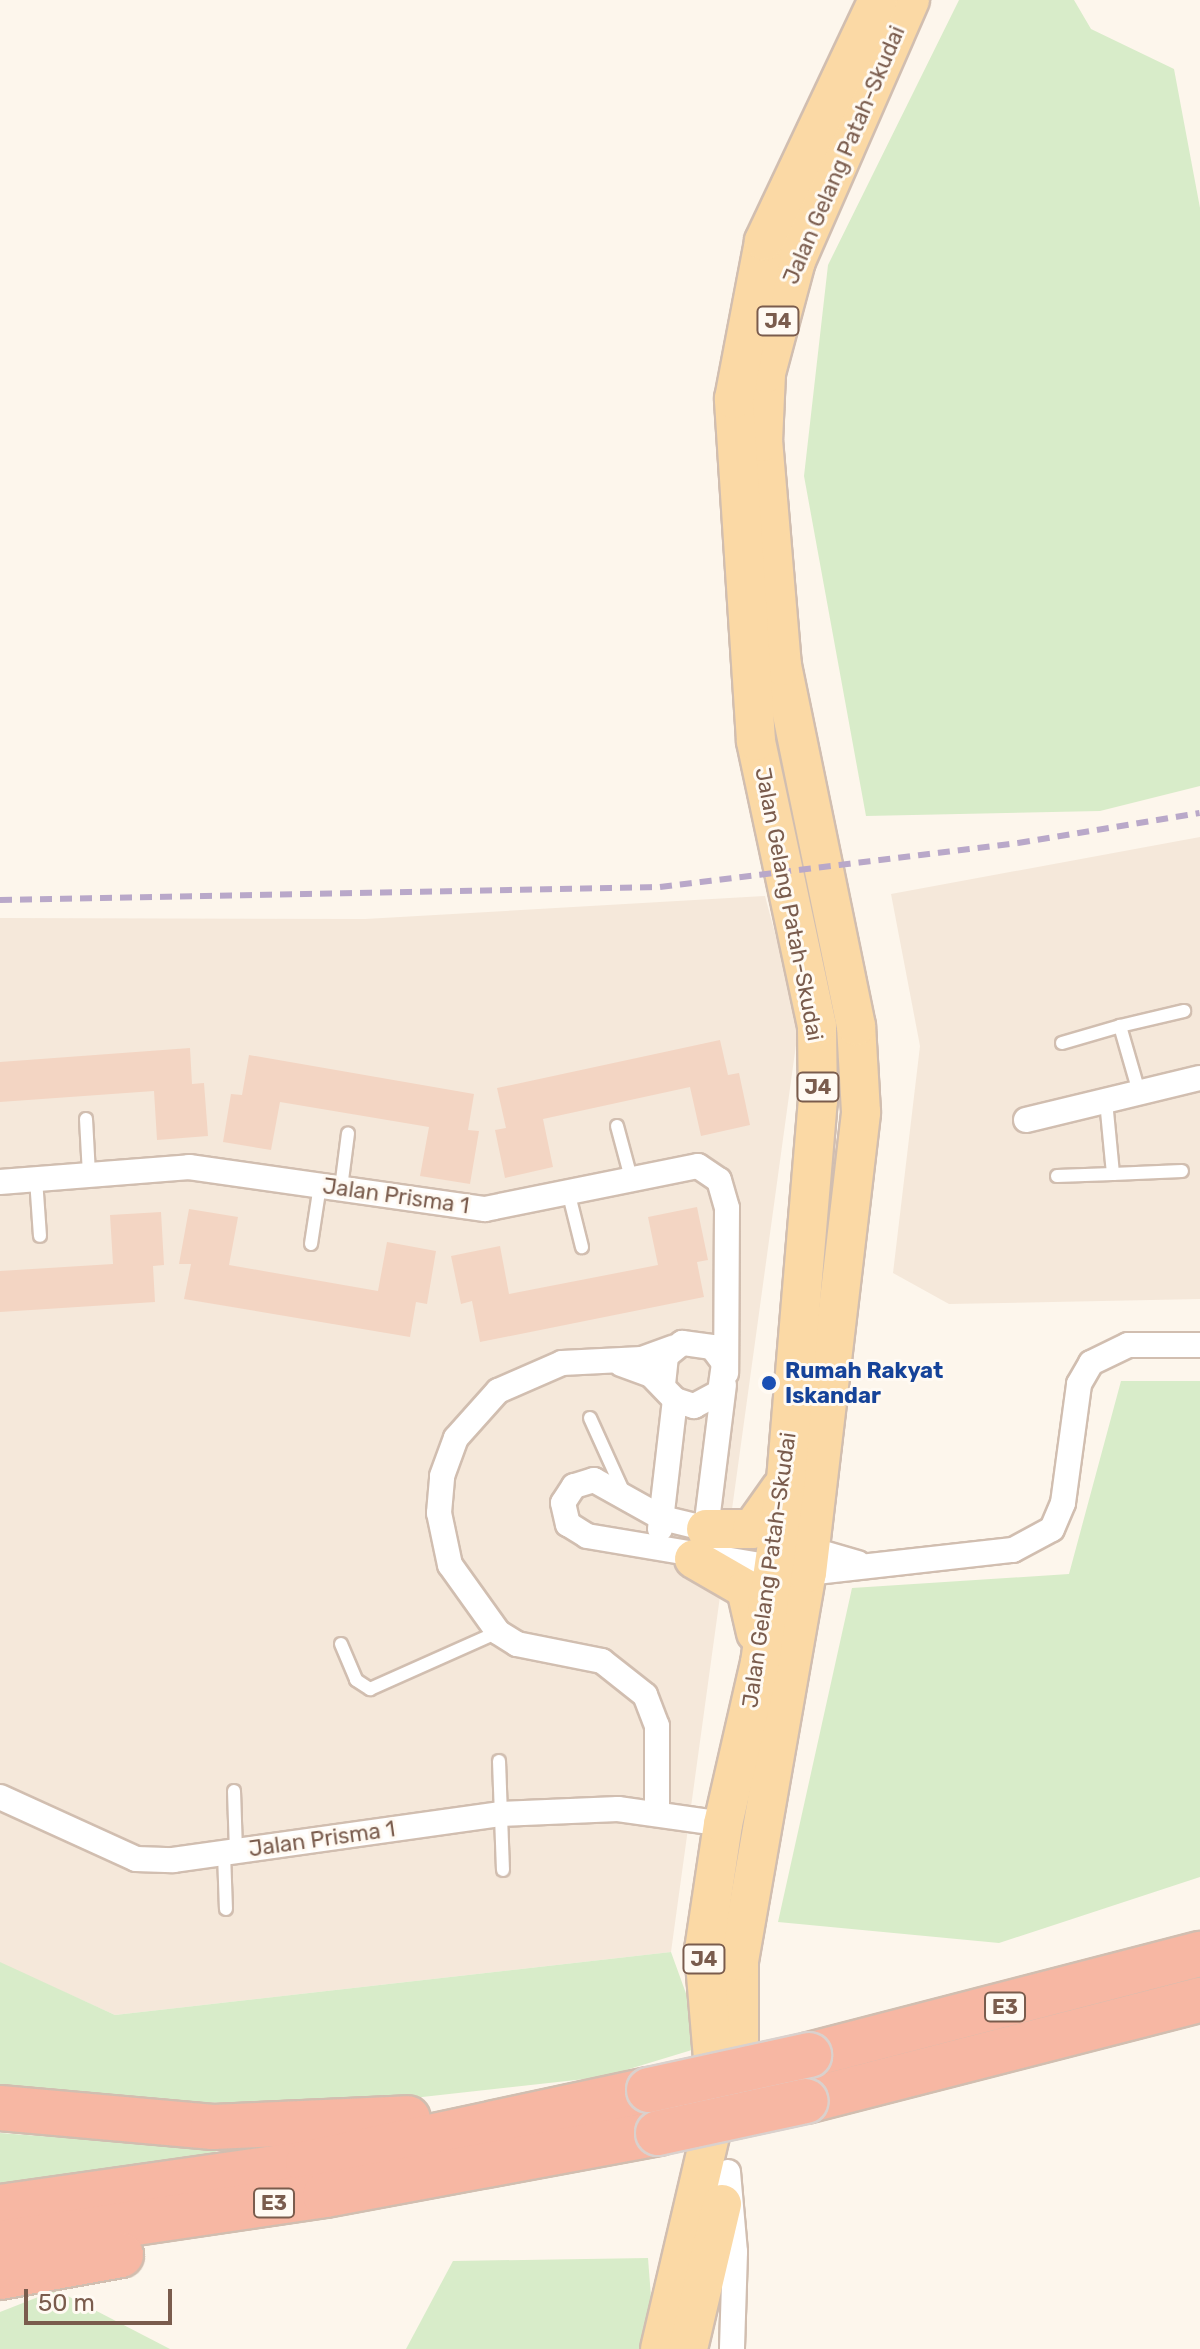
<!DOCTYPE html>
<style>
body{margin:0}
#map{position:relative;width:1200px;height:2349px;overflow:hidden;background:#fdf6ec;font-family:Rubik,sans-serif}
div>[style]{position:absolute}
[style*='--x']{left:calc(var(--x)*1px);top:calc(var(--y)*1px);width:calc(var(--w)*1px);rotate:calc(var(--a)*1deg)}
.residential>*{inset:0;background:#f5e8da}
.green>*{inset:0;background:#d8ecc9}
.building>*{inset:0;background:#f3d5c3}
.roads{filter:drop-shadow(2px 0 #d1beb0) drop-shadow(-2px 0 #d1beb0) drop-shadow(0 2px #d1beb0) drop-shadow(0 -2px #d1beb0)}
.service>*{height:12px;margin:-6px;padding:0 6px;transform-origin:6px;border-radius:6px;background:#fff}
.minor>*{height:24px;margin:-12px;padding:0 12px;transform-origin:12px;border-radius:12px;background:#fff}
.primary>*{height:38px;margin:-19px;padding:0 19px;transform-origin:19px;border-radius:19px;background:#fbd9a5}
.motorway>*{height:44px;margin:-22px;padding:0 22px;transform-origin:22px;border-radius:22px;background:#f7b7a3}
.rail>*{height:6px;margin-top:-3px;transform-origin:0;background:repeating-linear-gradient(90deg,#b9a8c9 0 12px,transparent 0 20px)}
.bridges{filter:drop-shadow(2px 0 #dad1cd) drop-shadow(-2px 0 #dad1cd) drop-shadow(0 2px #dad1cd) drop-shadow(0 -2px #dad1cd)}
.motorway-bridge>*{height:44px;margin:-22px;padding:0 22px;transform-origin:22px;border-radius:22px;background:#f7b7a3}
.dots>*{width:22px;height:22px;translate:-50% -50%;box-sizing:border-box;border:4px solid #fffaf3;border-radius:50%}
span{translate:-50% -50%;white-space:nowrap;text-align:center;line-height:1.15;-webkit-text-stroke:6px #fffaf3;paint-order:stroke}
.shield-label span{padding:2px 6px;background:#fffaf3;border:2px solid;border-radius:6px;-webkit-text-stroke-width:0}
.shield-label{font-size:20px;color:#7a5c4d;font-weight:700}
.street-label{font-size:22px;color:#7a5c4d}
.transit-label{font-size:22px;color:#164399;font-weight:700}
.left{translate:0 -50%;text-align:left}
.scale{position:absolute;left:24px;top:2289px;width:148px;height:36px;box-sizing:border-box;border:4px solid #7a5c4d;border-top:0;padding-left:10px;font-size:24px;line-height:28px;white-space:nowrap;color:#7a5c4d;-webkit-text-stroke:6px #fffaf3;paint-order:stroke}
</style>
<div id="map">
<div class="residential">
<div style="clip-path:polygon(1200px 837px,1200px 1299px,949px 1304px,893px 1273px,920px 1046px,891px 894px)"></div>
<div style="clip-path:polygon(765px 896px,799px 1023px,671px 1952px,115px 2015px,0 1963px,0 918px,365px 919px)"></div>
</div>
<div class="green">
<div style="clip-path:polygon(959px 0,1074px 0,1091px 29px,1174px 69px,1200px 208px,1200px 786px,1100px 811px,866px 816px,804px 476px,828px 265px)"></div>
<div style="clip-path:polygon(1121px 1381px,1200px 1381px,1200px 1877px,999px 1943px,778px 1922px,852px 1588px,1069px 1574px)"></div>
<div style="clip-path:polygon(671px 1952px,705px 2046px,603px 2077px,341px 2106px,31px 2098px,0 2088px,0 1962px,115px 2015px)"></div>
<div style="clip-path:polygon(0 2133px,211px 2149px,221px 2154px,0 2187px)"></div>
<div style="clip-path:polygon(648px 2258px,655px 2349px,406px 2349px,453px 2261px)"></div>
<div style="clip-path:polygon(56px 2290px,170px 2349px,0 2349px,0 2312px)"></div>
</div>
<div class="building">
<div style="clip-path:polygon(720px 1040px,728px 1075px,739px 1073px,750px 1125px,701px 1136px,690px 1087px,543px 1119px,553px 1167px,505px 1178px,495px 1130px,506px 1128px,497px 1088px)"></div>
<div style="clip-path:polygon(190px 1048px,192px 1084px,204px 1083px,208px 1136px,157px 1140px,154px 1091px,0 1102px,0 1062px)"></div>
<div style="clip-path:polygon(249px 1055px,474px 1094px,468px 1130px,479px 1131px,470px 1184px,420px 1176px,429px 1127px,280px 1102px,271px 1150px,223px 1142px,231px 1094px,242px 1095px)"></div>
<div style="clip-path:polygon(697px 1207px,708px 1260px,697px 1262px,704px 1297px,480px 1342px,472px 1301px,461px 1304px,451px 1256px,500px 1246px,509px 1294px,658px 1265px,648px 1217px)"></div>
<div style="clip-path:polygon(189px 1209px,238px 1217px,229px 1265px,378px 1291px,387px 1242px,436px 1251px,427px 1304px,416px 1302px,410px 1337px,184px 1299px,191px 1264px,179px 1264px)"></div>
<div style="clip-path:polygon(161px 1212px,164px 1265px,153px 1266px,155px 1302px,0 1312px,0 1271px,113px 1264px,110px 1215px)"></div>
</div>
<div class="roads">
<div class="service">
<div style="--x:1062;--y:1043;--w:60;--a:-16.3"></div>
<div style="--x:1139;--y:1092;--w:69;--a:-106.1"></div>
<div style="--x:1120;--y:1026;--w:66;--a:-13.2"></div>
<div style="--x:1106;--y:1101;--w:73;--a:84.5"></div>
<div style="--x:1113;--y:1174;--w:69;--a:-2.5"></div>
<div style="--x:86;--y:1119;--w:56;--a:86.9"></div>
<div style="--x:617;--y:1126;--w:54;--a:74.9"></div>
<div style="--x:1057;--y:1176;--w:56;--a:-2"></div>
<div style="--x:36;--y:1179;--w:57;--a:86"></div>
<div style="--x:341;--y:1188;--w:55;--a:-82.7"></div>
<div style="--x:568;--y:1191;--w:58;--a:76"></div>
<div style="--x:311;--y:1244;--w:60;--a:-81.3"></div>
<div style="--x:590;--y:1418;--w:82;--a:65.6"></div>
<div style="--x:341;--y:1644;--w:39;--a:67"></div>
<div style="--x:356;--y:1680;--w:17;--a:33"></div>
<div style="--x:370;--y:1689;--w:140;--a:-24"></div>
<div style="--x:499;--y:1761;--w:109;--a:87.9"></div>
<div style="--x:234;--y:1791;--w:60;--a:88.1"></div>
<div style="--x:224;--y:1853;--w:56;--a:88"></div>
</div>
<div class="minor">
<div style="--x:1026;--y:1120;--w:179;--a:-13.6"></div>
<div style="--x:0;--y:1182;--w:190;--a:-4.5"></div>
<div style="--x:189;--y:1167;--w:299;--a:8.1"></div>
<div style="--x:485;--y:1209;--w:217;--a:-11.4"></div>
<div style="--x:698;--y:1166;--w:25;--a:34"></div>
<div style="--x:719;--y:1180;--w:29;--a:74"></div>
<div style="--x:727;--y:1208;--w:165;--a:90.3"></div>
<div style="--x:621;--y:1364;--w:32;--a:20"></div>
<div style="--x:651;--y:1375;--w:35;--a:46"></div>
<div style="--x:675;--y:1400;--w:20;--a:18"></div>
<div style="--x:694;--y:1406;--w:30;--a:-28"></div>
<div style="--x:720;--y:1392;--w:29;--a:-82"></div>
<div style="--x:724;--y:1363;--w:20;--a:-127"></div>
<div style="--x:712;--y:1347;--w:30;--a:-172"></div>
<div style="--x:682;--y:1343;--w:21;--a:141"></div>
<div style="--x:666;--y:1356;--w:29;--a:96"></div>
<div style="--x:660;--y:1529;--w:130;--a:-83.4"></div>
<div style="--x:706;--y:1529;--w:145;--a:-82.9"></div>
<div style="--x:720;--y:1532;--w:60;--a:-166.4"></div>
<div style="--x:662;--y:1518;--w:78;--a:-150.8"></div>
<div style="--x:594;--y:1480;--w:21;--a:163"></div>
<div style="--x:574;--y:1486;--w:20;--a:123"></div>
<div style="--x:563;--y:1503;--w:22;--a:77"></div>
<div style="--x:568;--y:1524;--w:22;--a:32"></div>
<div style="--x:587;--y:1536;--w:223;--a:9.5"></div>
<div style="--x:807;--y:1573;--w:207;--a:-6.4"></div>
<div style="--x:1013;--y:1550;--w:44;--a:-28.3"></div>
<div style="--x:1052;--y:1529;--w:28;--a:-67"></div>
<div style="--x:1063;--y:1503;--w:120;--a:-82.3"></div>
<div style="--x:1079;--y:1384;--w:24;--a:-60"></div>
<div style="--x:1091;--y:1363;--w:41;--a:-25.9"></div>
<div style="--x:1128;--y:1345;--w:72;--a:0"></div>
<div style="--x:799;--y:1546;--w:61;--a:16.1"></div>
<div style="--x:0;--y:1797;--w:149;--a:24.5"></div>
<div style="--x:136;--y:1859;--w:37;--a:2"></div>
<div style="--x:173;--y:1860;--w:330;--a:-8"></div>
<div style="--x:500;--y:1814;--w:118;--a:-2.4"></div>
<div style="--x:618;--y:1809;--w:106;--a:8.1"></div>
<div style="--x:657;--y:1813;--w:87;--a:-90"></div>
<div style="--x:657;--y:1726;--w:33;--a:-111"></div>
<div style="--x:645;--y:1695;--w:55;--a:-141.7"></div>
<div style="--x:602;--y:1661;--w:87;--a:-168.7"></div>
<div style="--x:517;--y:1644;--w:22;--a:-148"></div>
<div style="--x:498;--y:1632;--w:82;--a:-125.6"></div>
<div style="--x:450;--y:1565;--w:53;--a:-101.9"></div>
<div style="--x:439;--y:1513;--w:37;--a:-85"></div>
<div style="--x:442;--y:1476;--w:40;--a:-69.8"></div>
<div style="--x:456;--y:1438;--w:63;--a:-48.2"></div>
<div style="--x:498;--y:1391;--w:70;--a:-23.6"></div>
<div style="--x:562;--y:1363;--w:80;--a:-2.9"></div>
<div style="--x:642;--y:1359;--w:33;--a:-20"></div>
<div style="--x:728;--y:2172;--w:80;--a:85"></div>
<div style="--x:735;--y:2252;--w:97;--a:91.8"></div>
</div>
<div class="primary">
<div style="--x:706;--y:1529;--w:46;--a:0"></div>
<div style="--x:752;--y:1529;--w:50;--a:-54.7"></div>
<div style="--x:694;--y:1559;--w:60;--a:30"></div>
<div style="--x:746;--y:1589;--w:45;--a:77.2"></div>
<div style="--x:739;--y:2099;--w:138;--a:-90"></div>
<div style="--x:739;--y:1961;--w:394;--a:-80.1"></div>
<div style="--x:807;--y:1573;--w:464;--a:-83.3"></div>
<div style="--x:861;--y:1112;--w:86;--a:-93.3"></div>
<div style="--x:856;--y:1026;--w:368;--a:-101.6"></div>
<div style="--x:782;--y:666;--w:225;--a:-94.8"></div>
<div style="--x:763;--y:442;--w:69;--a:-87.5"></div>
<div style="--x:766;--y:373;--w:116;--a:-75"></div>
<div style="--x:796;--y:261;--w:285;--a:-66.4"></div>
<div style="--x:660;--y:2349;--w:250;--a:-76.8"></div>
<div style="--x:717;--y:2106;--w:157;--a:-94.8"></div>
<div style="--x:704;--y:1950;--w:127;--a:-81.4"></div>
<div style="--x:723;--y:1824;--w:165;--a:-77.1"></div>
<div style="--x:760;--y:1663;--w:185;--a:-81.9"></div>
<div style="--x:786;--y:1480;--w:380;--a:-85.2"></div>
<div style="--x:818;--y:1101;--w:75;--a:-90.8"></div>
<div style="--x:817;--y:1026;--w:291;--a:-102.1"></div>
<div style="--x:756;--y:741;--w:343;--a:-93.7"></div>
<div style="--x:734;--y:399;--w:161;--a:-79.2"></div>
<div style="--x:764;--y:241;--w:267;--a:-64.7"></div>
<div style="--x:688;--y:2349;--w:149;--a:-76.8"></div>
</div>
<div class="motorway">
<div style="--x:809;--y:2055;--w:404;--a:-14.5"></div>
<div style="--x:806;--y:2101;--w:407;--a:-14.4"></div>
<div style="--x:0;--y:2108;--w:214;--a:5.1"></div>
<div style="--x:213;--y:2127;--w:195;--a:-2.6"></div>
<div style="--x:0;--y:2207;--w:311;--a:-8.1"></div>
<div style="--x:308;--y:2163;--w:349;--a:-12.1"></div>
<div style="--x:0;--y:2243;--w:329;--a:-8.4"></div>
<div style="--x:325;--y:2195;--w:339;--a:-10.5"></div>
<div style="--x:0;--y:2277;--w:123;--a:-10.3"></div>
</div>
</div>
<div class="rail">
<div style="--x:0;--y:900;--w:660;--a:-1.13"></div>
<div style="--x:660;--y:887;--w:361;--a:-7"></div>
<div style="--x:1018;--y:843;--w:184;--a:-9.4"></div>
</div>
<div class="bridges">
<div class="motorway-bridge">
<div style="--x:649;--y:2090;--w:164;--a:-12.3"></div>
<div style="--x:658;--y:2133;--w:151;--a:-12.2"></div>
</div>
</div>
<div class="dots">
<div style="left:769px;top:1383px;background:#1a4fb4"></div>
</div>
<div class="shield-label">
<span style="left:778px;top:321px">J4</span>
<span style="left:818px;top:1087px">J4</span>
<span style="left:704px;top:1959px">J4</span>
<span style="left:1005px;top:2007px">E3</span>
<span style="left:274px;top:2203px">E3</span>
</div>
<div class="street-label">
<span style="left:844px;top:155px;rotate:-67deg">Jalan Gelang Patah-Skudai</span>
<span style="left:789px;top:904px;rotate:79deg">Jalan Gelang Patah-Skudai</span>
<span style="left:396px;top:1196px;rotate:8deg">Jalan Prisma 1</span>
<span style="left:769px;top:1570px;rotate:-82deg">Jalan Gelang Patah-Skudai</span>
<span style="left:322px;top:1839px;rotate:-8deg">Jalan Prisma 1</span>
</div>
<div class="transit-label">
<span class="left" style="left:785px;top:1383px">Rumah Rakyat<br>Iskandar</span>
</div>
<div class="scale">50 m</div>
</div>
